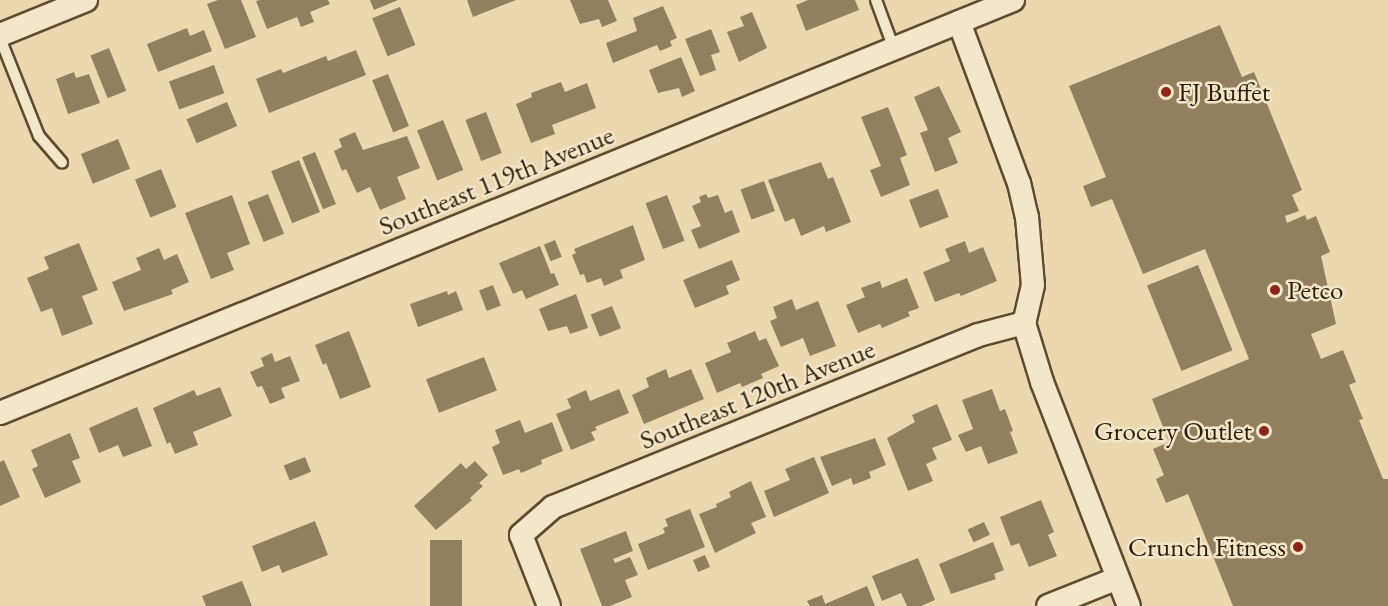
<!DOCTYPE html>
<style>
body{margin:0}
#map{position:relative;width:1388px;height:606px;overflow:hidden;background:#ecd8af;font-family:"EB Garamond",serif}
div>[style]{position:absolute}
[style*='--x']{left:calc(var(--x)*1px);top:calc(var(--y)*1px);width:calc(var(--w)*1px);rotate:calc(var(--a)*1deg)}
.building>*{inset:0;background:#917f5e;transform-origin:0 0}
.roads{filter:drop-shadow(2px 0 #5e4c31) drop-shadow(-2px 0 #5e4c31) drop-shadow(0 2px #5e4c31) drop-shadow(0 -2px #5e4c31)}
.lane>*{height:10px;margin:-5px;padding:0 5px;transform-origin:5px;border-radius:5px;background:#f3e6cb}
.street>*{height:22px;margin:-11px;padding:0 11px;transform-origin:11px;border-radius:11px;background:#f3e6cb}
.dots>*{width:16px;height:16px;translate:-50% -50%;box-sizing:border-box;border:3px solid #f3e6cb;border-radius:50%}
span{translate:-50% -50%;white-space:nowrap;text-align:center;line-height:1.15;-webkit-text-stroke:5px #f3e6cb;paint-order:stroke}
.poi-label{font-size:27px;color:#2e1e07}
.left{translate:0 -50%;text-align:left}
.right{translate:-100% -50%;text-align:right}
.street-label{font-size:27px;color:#2e1e07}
</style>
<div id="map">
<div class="building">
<div style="clip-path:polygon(218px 0,241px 0,256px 37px,225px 49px,207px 4px)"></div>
<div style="clip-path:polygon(260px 0,328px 0,330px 4px,310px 12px,314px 22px,301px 27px,297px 17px,267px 29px,256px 1px)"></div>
<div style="clip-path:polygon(370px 0,398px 0,374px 10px)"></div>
<div style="clip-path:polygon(467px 0,516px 0,473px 17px)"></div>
<div style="clip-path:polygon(570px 0,608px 0,617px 21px,602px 27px,599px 19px,580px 24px)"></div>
<div style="clip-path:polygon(808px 0,855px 0,859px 10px,806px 31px,796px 5px)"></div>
<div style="clip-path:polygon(663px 6px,677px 38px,670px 41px,672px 46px,660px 51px,657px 45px,613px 63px,606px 43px,637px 31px,633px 18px)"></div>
<div style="left:400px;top:7px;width:41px;height:30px;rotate:68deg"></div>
<div style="clip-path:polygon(752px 12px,767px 48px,739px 62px,727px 32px,744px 26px,740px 17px)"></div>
<div style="clip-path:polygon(1220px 25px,1242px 77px,1254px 72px,1302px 190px,1292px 195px,1299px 211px,1285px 216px,1287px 223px,1305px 215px,1307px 220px,1316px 216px,1330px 252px,1321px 256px,1336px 324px,1311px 334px,1321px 359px,1343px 350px,1356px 382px,1349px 385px,1363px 419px,1359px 420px,1383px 479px,1388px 479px,1388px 606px,1233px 606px,1188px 494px,1166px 503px,1156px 479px,1164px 475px,1153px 449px,1169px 442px,1152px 399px,1249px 359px,1205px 249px,1143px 274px,1112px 199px,1091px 207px,1083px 186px,1106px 177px,1069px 86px)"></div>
<div style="clip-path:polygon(187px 28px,190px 36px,204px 30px,212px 51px,158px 72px,147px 44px)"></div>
<div style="clip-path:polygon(711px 29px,720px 52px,711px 55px,716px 70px,700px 76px,685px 39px)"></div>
<div style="left:109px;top:48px;width:46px;height:20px;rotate:68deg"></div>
<div style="clip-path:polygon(356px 50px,366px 75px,269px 113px,256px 79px,281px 69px,283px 73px,326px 56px,328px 61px)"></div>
<div style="clip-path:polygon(681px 57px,695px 91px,682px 97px,679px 88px,658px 93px,649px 70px)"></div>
<div style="left:214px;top:65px;width:30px;height:48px;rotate:70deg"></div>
<div style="clip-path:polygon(74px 72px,76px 78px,89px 74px,100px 103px,68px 114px,56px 79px)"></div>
<div style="left:388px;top:74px;width:56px;height:17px;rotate:68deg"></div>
<div style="clip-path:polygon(561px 82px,565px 92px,587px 83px,596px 108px,552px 125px,555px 134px,531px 143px,516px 104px,532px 97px,531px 93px)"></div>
<div style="clip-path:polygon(939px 86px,961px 132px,948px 138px,958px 163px,935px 172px,920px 133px,928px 130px,914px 97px)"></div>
<div style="left:227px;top:102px;width:26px;height:44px;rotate:67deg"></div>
<div style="clip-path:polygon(888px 107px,907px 155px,900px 158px,910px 185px,881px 197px,870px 170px,881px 166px,861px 117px)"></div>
<div style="left:486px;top:112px;width:44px;height:22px;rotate:69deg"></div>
<div style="left:443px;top:120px;width:54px;height:28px;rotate:68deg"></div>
<div style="clip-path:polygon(355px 132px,363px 150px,407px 136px,420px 168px,397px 177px,406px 199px,380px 210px,370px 187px,357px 193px,346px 169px,342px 171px,334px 151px,342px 147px,339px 139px)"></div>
<div style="left:118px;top:139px;width:32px;height:40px;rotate:68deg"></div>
<div style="left:315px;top:152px;width:56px;height:14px;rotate:68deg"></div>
<div style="left:299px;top:160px;width:56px;height:30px;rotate:68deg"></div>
<div style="clip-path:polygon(821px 162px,828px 179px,833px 177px,851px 222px,826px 232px,824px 226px,801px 236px,794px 218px,785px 222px,768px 180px)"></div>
<div style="left:161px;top:169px;width:41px;height:28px;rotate:68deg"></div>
<div style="left:764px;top:181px;width:32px;height:25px;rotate:70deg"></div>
<div style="left:938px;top:189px;width:30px;height:31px;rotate:69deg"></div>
<div style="left:268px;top:194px;width:43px;height:22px;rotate:68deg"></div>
<div style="clip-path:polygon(706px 194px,708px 198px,718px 195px,725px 213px,732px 210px,740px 232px,699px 249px,691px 230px,701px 226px,692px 206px,701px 202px,699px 197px)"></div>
<div style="clip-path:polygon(232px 195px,250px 244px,227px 253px,234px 270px,211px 279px,185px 213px)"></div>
<div style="left:667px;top:195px;width:49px;height:23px;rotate:69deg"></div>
<div style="clip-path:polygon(633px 225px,645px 260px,620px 270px,623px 278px,604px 286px,601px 278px,587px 283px,584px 274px,580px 275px,572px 255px,576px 253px,574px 249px)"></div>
<div style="left:555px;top:240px;width:18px;height:12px;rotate:68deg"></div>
<div style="clip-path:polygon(965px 241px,969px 253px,983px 247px,997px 281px,961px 296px,959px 293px,935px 302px,923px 272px,950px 261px,945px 249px)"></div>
<div style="clip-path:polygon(79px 243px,98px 290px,82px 296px,93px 324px,62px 336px,52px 308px,41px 312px,27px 278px,49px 269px,44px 257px)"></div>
<div style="clip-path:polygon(540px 246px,551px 274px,554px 273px,559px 285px,526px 299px,522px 290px,513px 294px,499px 263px)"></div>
<div style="clip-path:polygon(159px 248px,164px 260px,177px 254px,189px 282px,171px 290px,173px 294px,124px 311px,112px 282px,141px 270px,136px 258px)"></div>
<div style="clip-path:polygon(732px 260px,740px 280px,726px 286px,729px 294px,695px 308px,683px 280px)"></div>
<div style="left:1198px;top:265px;width:92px;height:55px;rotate:68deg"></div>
<div style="clip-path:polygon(907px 278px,919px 308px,908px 312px,910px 316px,882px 328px,880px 324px,858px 333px,846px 305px,865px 297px,861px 288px,880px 281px,882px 288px)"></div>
<div style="left:493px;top:285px;width:22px;height:15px;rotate:69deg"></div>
<div style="clip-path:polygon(447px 291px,448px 295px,456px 291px,463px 310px,418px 327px,410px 304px)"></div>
<div style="clip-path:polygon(576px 294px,588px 328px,570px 334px,567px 326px,548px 331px,539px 309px)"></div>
<div style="clip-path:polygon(792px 299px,796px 310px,818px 301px,836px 346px,810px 356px,803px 338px,781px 347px,770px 321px,777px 318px,773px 307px)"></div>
<div style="left:612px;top:306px;width:24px;height:23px;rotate:68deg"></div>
<div style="clip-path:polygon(349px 331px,371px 387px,340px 399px,326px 363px,323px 365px,315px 345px)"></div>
<div style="clip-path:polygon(755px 331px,759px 341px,766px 338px,779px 366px,761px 374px,763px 378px,742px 387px,740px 383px,717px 393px,705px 363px,731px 352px,727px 343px)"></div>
<div style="clip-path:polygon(272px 353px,275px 362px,290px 356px,300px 381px,281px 388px,285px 398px,270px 404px,262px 386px,257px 387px,250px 372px,264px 366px,261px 358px)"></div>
<div style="left:484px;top:357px;width:36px;height:62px;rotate:69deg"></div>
<div style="clip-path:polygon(666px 369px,669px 378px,691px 369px,704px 399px,644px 424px,632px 395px,649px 387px,646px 378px)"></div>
<div style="clip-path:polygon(220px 387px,232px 416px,193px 432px,198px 445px,175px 454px,170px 442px,167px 444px,153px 408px,194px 390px,197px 396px)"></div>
<div style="clip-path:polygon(619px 389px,629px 413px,595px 427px,597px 430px,591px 432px,595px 440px,571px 450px,556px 414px,571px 408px,567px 399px,586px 390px,590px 401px)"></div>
<div style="clip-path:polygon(992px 389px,1000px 411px,1005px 409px,1013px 431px,1010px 432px,1018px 453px,988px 464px,981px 446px,966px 452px,958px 435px,973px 429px,962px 400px)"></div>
<div style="clip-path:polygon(937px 404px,952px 440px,932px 448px,937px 459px,926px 464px,933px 481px,908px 491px,887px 438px,915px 422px,912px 415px)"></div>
<div style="clip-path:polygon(137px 407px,152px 446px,123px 457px,118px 445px,99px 453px,89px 428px)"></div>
<div style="clip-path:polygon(520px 420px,525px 433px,552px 422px,563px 451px,541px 460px,542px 464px,521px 473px,519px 469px,503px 475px,492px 447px,500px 443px,495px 430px)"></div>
<div style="clip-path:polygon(70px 433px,80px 458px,72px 461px,81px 482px,45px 498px,32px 469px,38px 466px,31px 450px)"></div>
<div style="clip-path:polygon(875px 438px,886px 465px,869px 472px,871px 478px,853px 485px,851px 478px,832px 486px,820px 457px)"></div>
<div style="left:305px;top:457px;width:16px;height:23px;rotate:68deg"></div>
<div style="clip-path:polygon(814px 457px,829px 493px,774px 517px,764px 491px,790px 480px,785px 469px)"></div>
<div style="clip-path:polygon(4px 460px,20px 497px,0 506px,0 462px)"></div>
<div style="clip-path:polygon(475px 461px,488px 475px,479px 483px,483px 486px,470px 498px,472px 500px,436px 530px,414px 506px,461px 463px,466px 469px)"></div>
<div style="clip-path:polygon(751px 481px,766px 517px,751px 523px,756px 533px,715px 553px,699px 514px,717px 507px,716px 504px,731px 497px,729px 492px)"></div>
<div style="clip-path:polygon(1041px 500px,1054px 532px,1048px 535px,1057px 556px,1029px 567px,1019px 543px,1011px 546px,1000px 517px)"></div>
<div style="clip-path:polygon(690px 509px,705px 547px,648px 570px,638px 544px,665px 533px,663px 528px,668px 526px,665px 519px)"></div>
<div style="clip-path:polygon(315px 521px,328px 555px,282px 573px,279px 565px,262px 572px,252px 546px)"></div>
<div style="left:984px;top:522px;width:14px;height:18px;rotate:65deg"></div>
<div style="clip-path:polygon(626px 531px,633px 551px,613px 559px,615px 563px,630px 557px,638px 575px,625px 580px,632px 597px,610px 606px,602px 606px,580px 549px)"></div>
<div style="left:430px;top:540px;width:32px;height:66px"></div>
<div style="clip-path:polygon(993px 542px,1004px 570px,994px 574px,996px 579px,951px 594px,939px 564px)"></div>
<div style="left:705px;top:555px;width:13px;height:13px;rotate:67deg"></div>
<div style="clip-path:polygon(918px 558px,935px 600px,921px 606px,907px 606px,901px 593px,882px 601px,872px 576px)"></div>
<div style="clip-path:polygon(242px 581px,252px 606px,206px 606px,202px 596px)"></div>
<div style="clip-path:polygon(867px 586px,875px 606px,810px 606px,807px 601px,822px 595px,825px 604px)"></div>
</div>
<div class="roads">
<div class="lane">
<div style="--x:876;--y:0;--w:52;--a:69.8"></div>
<div style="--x:0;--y:38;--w:105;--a:68.3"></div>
<div style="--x:39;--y:136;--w:35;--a:49"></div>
</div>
<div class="street">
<div style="--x:959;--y:22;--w:172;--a:69.6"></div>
<div style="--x:1019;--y:183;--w:35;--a:77"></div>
<div style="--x:1027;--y:217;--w:68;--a:85"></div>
<div style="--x:1033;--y:285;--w:39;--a:103"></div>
<div style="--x:1024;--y:323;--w:62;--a:73"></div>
<div style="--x:1042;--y:382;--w:240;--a:68.8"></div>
<div style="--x:0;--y:35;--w:93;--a:-22.1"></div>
<div style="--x:0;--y:413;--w:1094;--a:-22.18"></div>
<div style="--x:549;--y:606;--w:76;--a:-111.5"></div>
<div style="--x:521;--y:535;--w:43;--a:-41.2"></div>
<div style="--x:553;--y:507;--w:458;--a:-22"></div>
<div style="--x:978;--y:335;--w:48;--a:-14.6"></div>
<div style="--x:1048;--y:606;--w:75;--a:-21.8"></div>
</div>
</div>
<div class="dots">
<div style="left:1166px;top:92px;background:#8f2418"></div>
<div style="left:1275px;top:290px;background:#8f2418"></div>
<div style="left:1264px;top:431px;background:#8f2418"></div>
<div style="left:1298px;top:547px;background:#8f2418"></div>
</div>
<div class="poi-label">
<span class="left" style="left:1178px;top:92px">FJ Buffet</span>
<span class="left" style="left:1287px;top:290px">Petco</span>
<span class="right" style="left:1252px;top:431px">Grocery Outlet</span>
<span class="right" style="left:1286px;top:547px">Crunch Fitness</span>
</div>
<div class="street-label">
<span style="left:496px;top:180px;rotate:-22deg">Southeast 119th Avenue</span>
<span style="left:757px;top:394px;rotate:-22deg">Southeast 120th Avenue</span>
</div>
</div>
